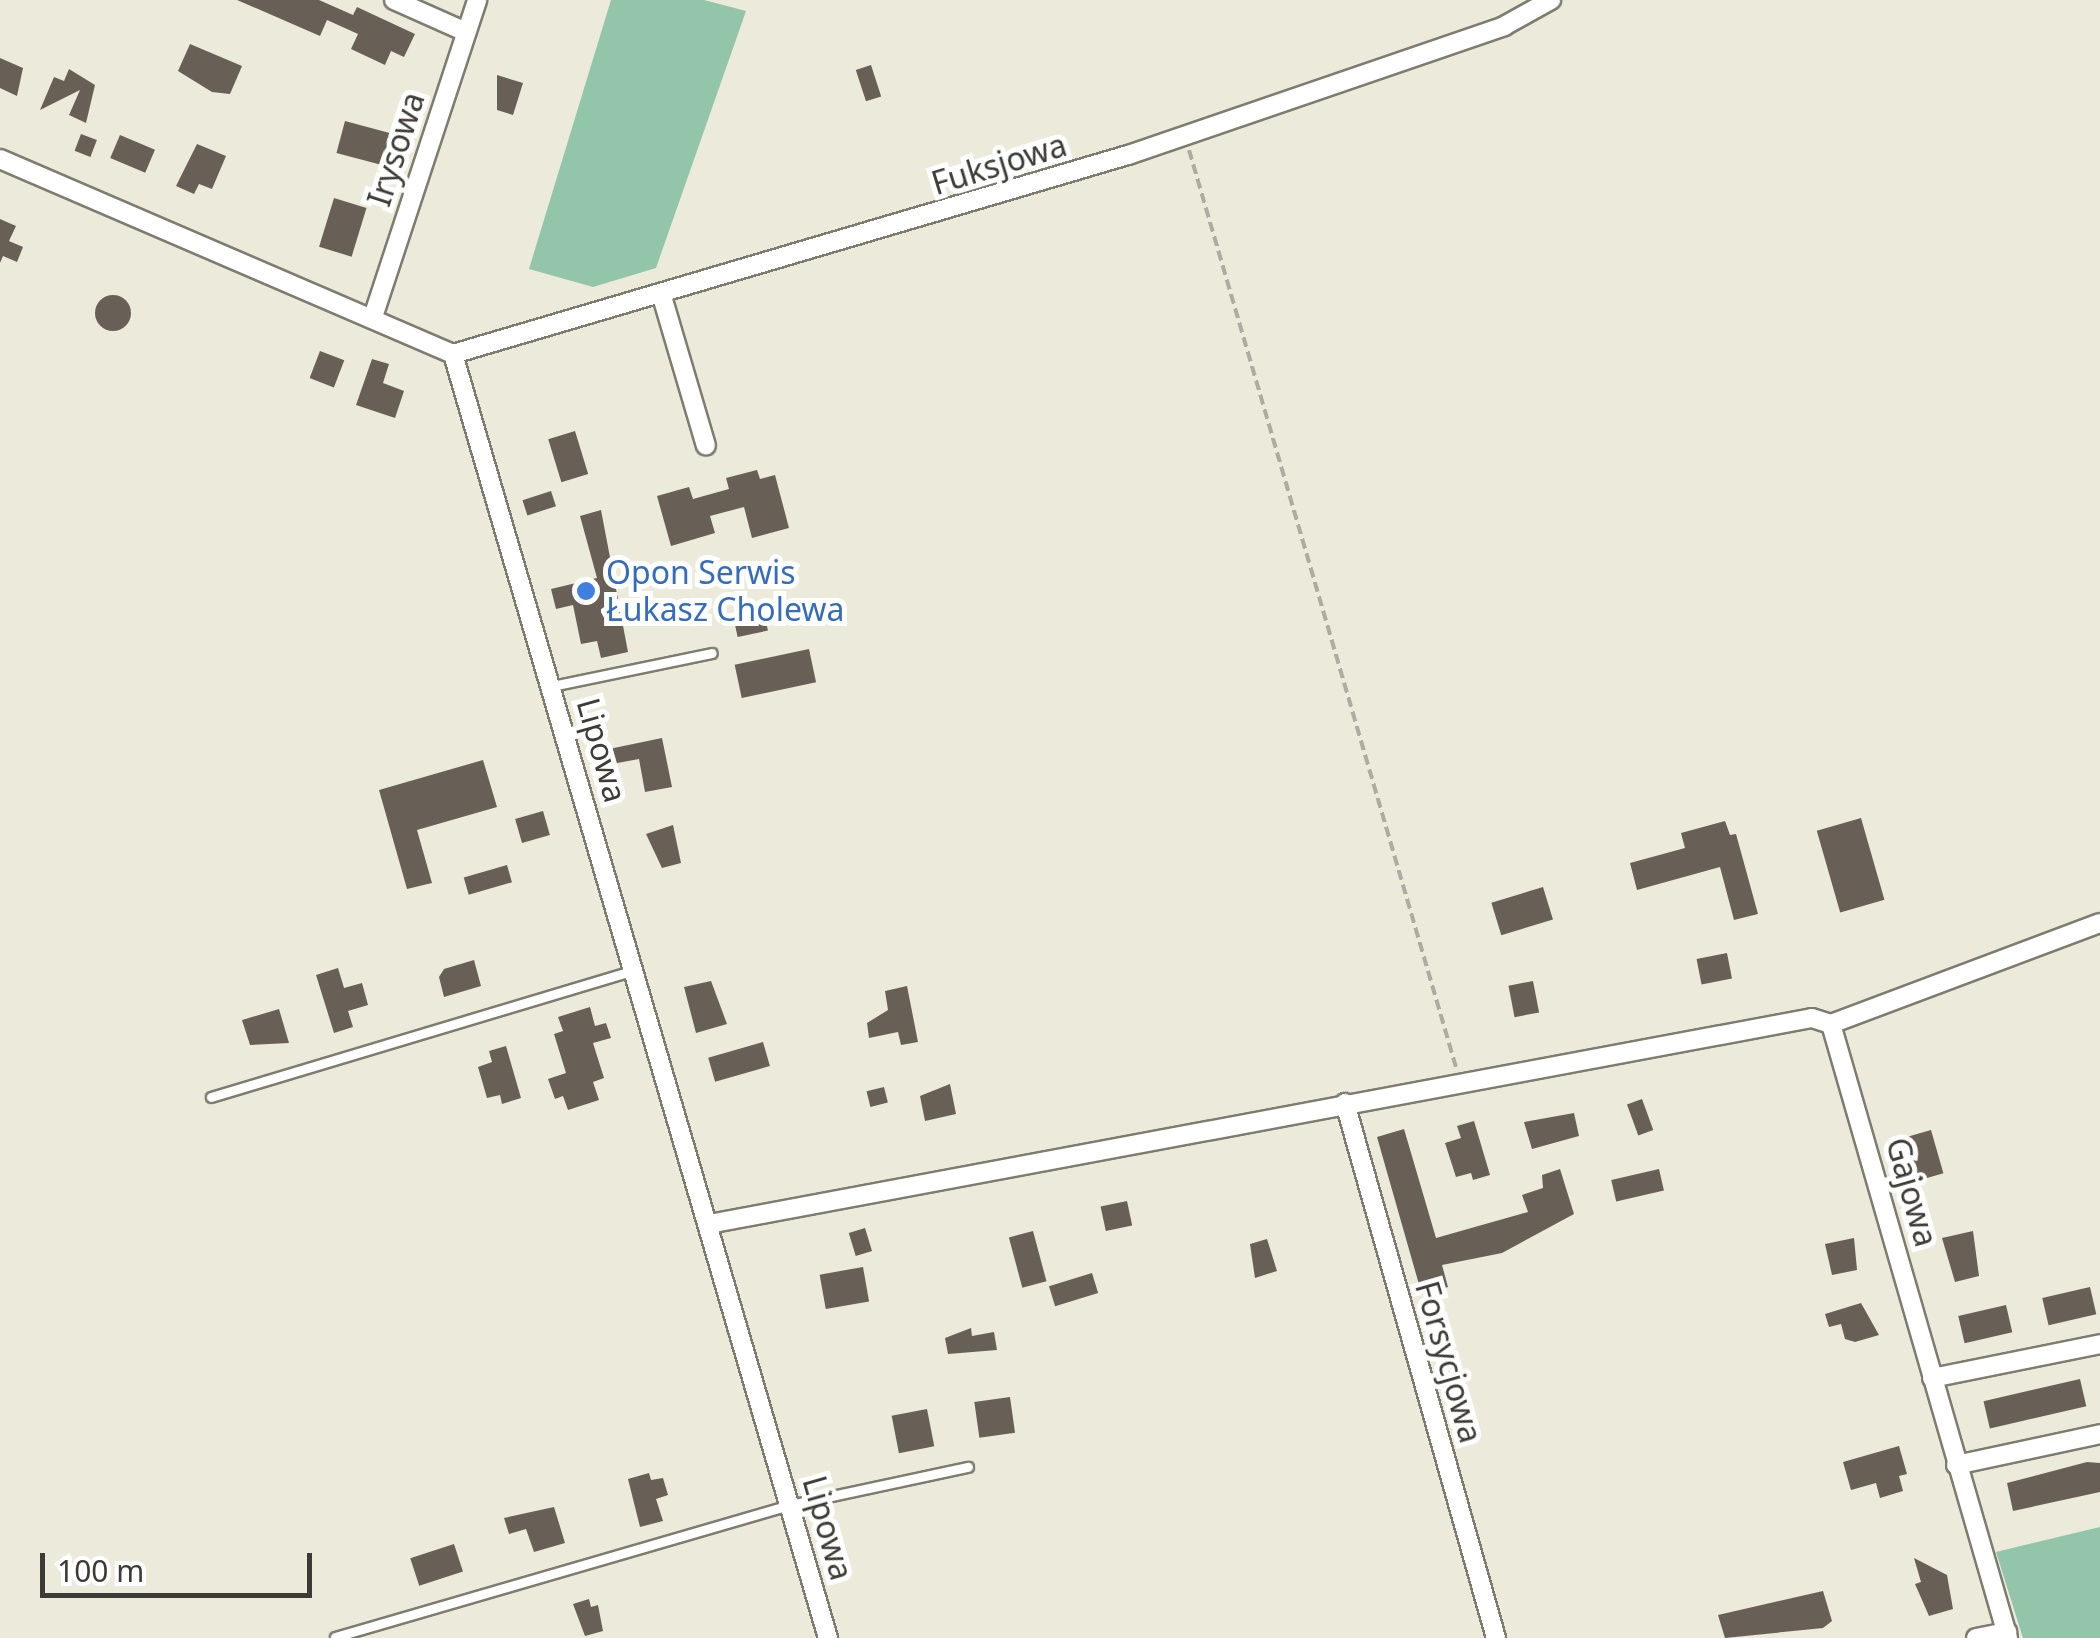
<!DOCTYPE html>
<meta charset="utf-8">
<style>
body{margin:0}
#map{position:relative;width:2100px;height:1638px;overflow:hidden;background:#eceadb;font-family:"Noto Sans",sans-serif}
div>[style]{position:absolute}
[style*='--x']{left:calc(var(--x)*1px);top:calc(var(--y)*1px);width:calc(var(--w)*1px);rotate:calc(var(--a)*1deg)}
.green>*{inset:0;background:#92c5a9}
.building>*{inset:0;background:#686056;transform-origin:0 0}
.round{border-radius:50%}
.path>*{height:4px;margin-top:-2px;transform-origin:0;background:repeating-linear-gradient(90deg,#aeaca1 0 10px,transparent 0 15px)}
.roads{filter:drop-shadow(2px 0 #7e7c6f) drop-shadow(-2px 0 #7e7c6f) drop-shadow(0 2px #7e7c6f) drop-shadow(0 -2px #7e7c6f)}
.lane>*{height:9px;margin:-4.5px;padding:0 4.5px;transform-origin:4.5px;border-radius:4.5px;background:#fff}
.street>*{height:18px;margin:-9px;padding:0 9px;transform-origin:9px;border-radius:9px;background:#fff}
.dots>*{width:28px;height:28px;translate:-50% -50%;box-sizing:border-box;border:5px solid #fff;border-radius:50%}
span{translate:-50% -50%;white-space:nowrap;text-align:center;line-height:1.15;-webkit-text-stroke:10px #fff;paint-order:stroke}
.street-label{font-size:32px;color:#3c3b36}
.shop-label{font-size:32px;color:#366cbe}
.left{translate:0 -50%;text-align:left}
.scale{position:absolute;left:40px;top:1553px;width:272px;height:45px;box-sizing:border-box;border:5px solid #3c3b36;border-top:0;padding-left:12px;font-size:30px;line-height:35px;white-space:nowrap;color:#3c3b36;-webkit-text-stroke:8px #fff;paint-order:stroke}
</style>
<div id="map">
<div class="green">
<div style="clip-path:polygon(611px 0,704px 0,746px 11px,656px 268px,593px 287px,529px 269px)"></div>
<div style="clip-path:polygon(2100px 1527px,2100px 1638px,2023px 1638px,1996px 1552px)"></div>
</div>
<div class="building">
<div style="clip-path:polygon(237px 0,319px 0,353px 15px,357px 7px,415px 34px,404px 57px,391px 51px,385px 65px,351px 49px,358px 34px,327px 20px,320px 36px)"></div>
<div style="clip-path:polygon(190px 44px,242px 66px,230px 94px,212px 92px,178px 71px)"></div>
<div style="clip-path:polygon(0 58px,23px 68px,17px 96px,0 88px)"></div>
<div style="left:871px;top:65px;width:33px;height:16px;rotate:72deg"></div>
<div style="clip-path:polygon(69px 69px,95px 85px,86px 123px,69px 115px,80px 90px,40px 110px,54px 77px,64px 81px)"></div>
<div style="clip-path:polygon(497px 75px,523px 83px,513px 115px,497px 110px)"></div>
<div style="left:345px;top:121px;width:47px;height:33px;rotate:15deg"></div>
<div style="left:81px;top:134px;width:17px;height:18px;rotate:21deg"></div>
<div style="left:120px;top:135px;width:38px;height:25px;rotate:23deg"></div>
<div style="clip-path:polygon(197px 144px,226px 156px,212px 189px,199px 184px,194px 194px,176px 186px)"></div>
<div style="left:334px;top:198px;width:34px;height:51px;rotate:17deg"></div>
<div style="clip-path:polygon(0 219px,16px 226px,9px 241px,23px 247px,17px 262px,3px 256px,0 263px)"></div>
<div class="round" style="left:95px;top:295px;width:36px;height:36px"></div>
<div style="left:320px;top:351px;width:26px;height:29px;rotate:21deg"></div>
<div style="clip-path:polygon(372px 359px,389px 364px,383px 383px,404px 391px,395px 418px,356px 405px)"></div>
<div style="left:575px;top:431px;width:45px;height:28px;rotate:73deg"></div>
<div style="clip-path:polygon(757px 470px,760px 479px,775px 475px,789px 528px,752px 538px,744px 507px,710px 516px,715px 533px,671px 546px,657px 496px,689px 487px,693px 499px,729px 489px,726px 478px)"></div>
<div style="left:551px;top:491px;width:16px;height:30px;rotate:72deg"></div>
<div style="clip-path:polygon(601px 510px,628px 652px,601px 658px,597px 641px,581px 644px,573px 605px,556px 609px,551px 589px,597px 578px,580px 516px)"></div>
<div style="left:764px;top:612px;width:19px;height:31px;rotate:78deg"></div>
<div style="left:809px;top:649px;width:34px;height:76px;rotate:78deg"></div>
<div style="clip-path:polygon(662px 738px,672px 787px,645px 792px,639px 759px,612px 764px,609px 749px)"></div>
<div style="clip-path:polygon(483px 760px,497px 807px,417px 830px,432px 883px,407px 889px,379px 790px)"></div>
<div style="left:543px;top:811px;width:25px;height:29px;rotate:74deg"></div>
<div style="left:1861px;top:818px;width:85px;height:46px;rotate:74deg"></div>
<div style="clip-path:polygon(1725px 821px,1730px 835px,1736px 834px,1758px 914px,1734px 920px,1720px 867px,1637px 890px,1630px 863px,1685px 848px,1681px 833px)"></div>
<div style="clip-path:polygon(673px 825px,681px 863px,662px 868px,646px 834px)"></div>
<div style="left:507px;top:865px;width:18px;height:45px;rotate:74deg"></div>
<div style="left:1543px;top:887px;width:34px;height:54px;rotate:73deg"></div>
<div style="left:1727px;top:953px;width:26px;height:31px;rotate:79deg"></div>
<div style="clip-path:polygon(474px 960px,481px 986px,444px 997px,439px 977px,444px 969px)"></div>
<div style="clip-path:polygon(338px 968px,344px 988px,362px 983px,368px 1005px,348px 1011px,353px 1027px,334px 1033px,316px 975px)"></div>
<div style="clip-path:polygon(711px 981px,727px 1024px,696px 1033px,684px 987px)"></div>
<div style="left:1533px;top:981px;width:32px;height:25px;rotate:79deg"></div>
<div style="clip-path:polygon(907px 986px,918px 1042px,901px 1045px,898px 1032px,869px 1038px,867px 1023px,888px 1010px,885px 991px)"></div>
<div style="clip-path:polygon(590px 1007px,595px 1026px,606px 1023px,611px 1038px,593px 1043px,604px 1078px,593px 1082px,599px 1100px,568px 1110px,563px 1096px,555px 1099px,548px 1079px,566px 1073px,554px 1034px,563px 1031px,558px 1017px)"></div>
<div style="clip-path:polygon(279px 1009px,289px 1043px,250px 1045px,242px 1020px)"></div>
<div style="left:763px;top:1042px;width:25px;height:57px;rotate:74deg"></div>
<div style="clip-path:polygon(506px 1046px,521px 1098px,502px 1104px,500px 1095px,487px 1098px,478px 1067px,492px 1062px,489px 1051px)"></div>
<div style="clip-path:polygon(950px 1084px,956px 1114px,925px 1121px,920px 1096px)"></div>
<div style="left:884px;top:1087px;width:16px;height:18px;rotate:76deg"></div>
<div style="left:1642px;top:1099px;width:33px;height:16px;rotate:70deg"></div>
<div style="clip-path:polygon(1574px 1113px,1579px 1136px,1532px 1149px,1524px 1122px)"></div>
<div style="clip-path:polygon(1474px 1121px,1490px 1175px,1473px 1180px,1471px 1173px,1456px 1177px,1445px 1143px,1461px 1138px,1457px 1126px)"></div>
<div style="clip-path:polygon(1404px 1129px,1436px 1238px,1528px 1212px,1522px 1195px,1543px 1188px,1542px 1175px,1560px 1169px,1574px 1214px,1502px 1253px,1442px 1265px,1448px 1287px,1422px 1295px,1377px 1137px)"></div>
<div style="left:1931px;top:1130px;width:45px;height:28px;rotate:74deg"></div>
<div style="left:1659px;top:1169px;width:22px;height:49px;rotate:77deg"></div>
<div style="left:1127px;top:1201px;width:25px;height:27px;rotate:78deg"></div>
<div style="left:865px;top:1228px;width:24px;height:17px;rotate:73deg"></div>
<div style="left:1033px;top:1231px;width:52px;height:25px;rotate:75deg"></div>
<div style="clip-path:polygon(1973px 1231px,1979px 1276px,1955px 1282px,1942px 1238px)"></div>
<div style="clip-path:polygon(1854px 1238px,1857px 1270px,1832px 1275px,1825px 1244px)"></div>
<div style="clip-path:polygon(1267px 1239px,1277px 1271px,1255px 1278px,1250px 1244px)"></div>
<div style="left:863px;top:1267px;width:35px;height:44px;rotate:80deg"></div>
<div style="left:1092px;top:1273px;width:21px;height:45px;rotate:73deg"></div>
<div style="left:2090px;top:1287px;width:28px;height:49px;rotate:77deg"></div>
<div style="clip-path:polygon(1861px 1303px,1879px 1335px,1855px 1342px,1845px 1339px,1841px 1324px,1829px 1327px,1825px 1314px)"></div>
<div style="left:2006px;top:1305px;width:28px;height:49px;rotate:77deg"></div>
<div style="clip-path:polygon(971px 1328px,972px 1336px,994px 1332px,997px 1350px,948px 1354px,945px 1338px)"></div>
<div style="left:2080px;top:1379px;width:28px;height:99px;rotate:77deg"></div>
<div style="left:1010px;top:1397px;width:36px;height:36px;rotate:82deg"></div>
<div style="left:927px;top:1409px;width:38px;height:36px;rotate:79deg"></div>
<div style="clip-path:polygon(1899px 1446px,1907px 1474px,1899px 1476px,1903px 1491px,1880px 1498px,1876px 1483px,1851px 1490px,1843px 1462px)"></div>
<div style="clip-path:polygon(2087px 1462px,2100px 1463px,2100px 1492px,2013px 1511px,2007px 1483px)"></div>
<div style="clip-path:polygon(649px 1473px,651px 1480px,663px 1478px,668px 1495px,656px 1499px,663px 1521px,640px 1527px,628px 1479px)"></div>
<div style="clip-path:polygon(554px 1507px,565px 1543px,534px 1552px,526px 1529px,509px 1534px,504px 1518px)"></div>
<div style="left:454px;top:1544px;width:29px;height:46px;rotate:72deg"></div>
<div style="clip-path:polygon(1914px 1558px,1947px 1575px,1953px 1609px,1929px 1616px,1915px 1584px,1921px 1582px)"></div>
<div style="clip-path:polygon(1823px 1591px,1832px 1621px,1823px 1628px,1725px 1638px,1718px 1615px)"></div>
<div style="clip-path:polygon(589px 1599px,591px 1607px,598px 1605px,603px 1631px,585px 1636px,573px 1604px)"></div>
</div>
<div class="path">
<div style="--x:1189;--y:150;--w:955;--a:73.77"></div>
</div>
<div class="roads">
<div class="lane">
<div style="--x:552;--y:686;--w:163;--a:-11.7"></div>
<div style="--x:211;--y:1097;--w:442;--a:-16.7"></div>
<div style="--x:335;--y:1637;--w:474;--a:-16.2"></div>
<div style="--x:790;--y:1505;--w:182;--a:-12.1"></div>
</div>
<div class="street">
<div style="--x:394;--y:0;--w:79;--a:24"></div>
<div style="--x:0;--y:159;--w:493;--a:23.3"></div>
<div style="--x:453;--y:354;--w:1338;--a:73.72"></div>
<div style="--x:661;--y:293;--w:159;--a:73.6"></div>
<div style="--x:373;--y:317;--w:334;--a:-71.8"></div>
<div style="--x:453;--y:354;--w:704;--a:-16.43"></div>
<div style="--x:1128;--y:155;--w:398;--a:-18.9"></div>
<div style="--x:1504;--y:26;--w:54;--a:-29"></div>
<div style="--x:1831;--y:1024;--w:639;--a:73.92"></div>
<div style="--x:1345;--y:1103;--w:556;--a:74.24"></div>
<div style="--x:709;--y:1224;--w:1122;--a:-10.58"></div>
<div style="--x:1812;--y:1018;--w:20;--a:18"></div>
<div style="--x:1831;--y:1024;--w:287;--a:-20.6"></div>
<div style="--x:1932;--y:1378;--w:171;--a:-11.4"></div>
<div style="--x:1956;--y:1465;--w:147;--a:-12.1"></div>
<div style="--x:1976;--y:1638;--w:32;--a:-11"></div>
</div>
</div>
<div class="dots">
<div style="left:586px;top:591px;background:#3f7fe0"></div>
</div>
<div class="street-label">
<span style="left:396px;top:149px;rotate:-72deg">Irysowa</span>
<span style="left:999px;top:164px;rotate:-17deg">Fuksjowa</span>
<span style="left:602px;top:750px;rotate:74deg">Lipowa</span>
<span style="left:1912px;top:1192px;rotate:74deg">Gajowa</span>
<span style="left:1449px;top:1362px;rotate:74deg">Forsycjowa</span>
<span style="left:828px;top:1528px;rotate:74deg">Lipowa</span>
</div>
<div class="shop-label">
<span class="left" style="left:606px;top:591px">Opon Serwis<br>Łukasz Cholewa</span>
</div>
<div class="scale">100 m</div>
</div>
